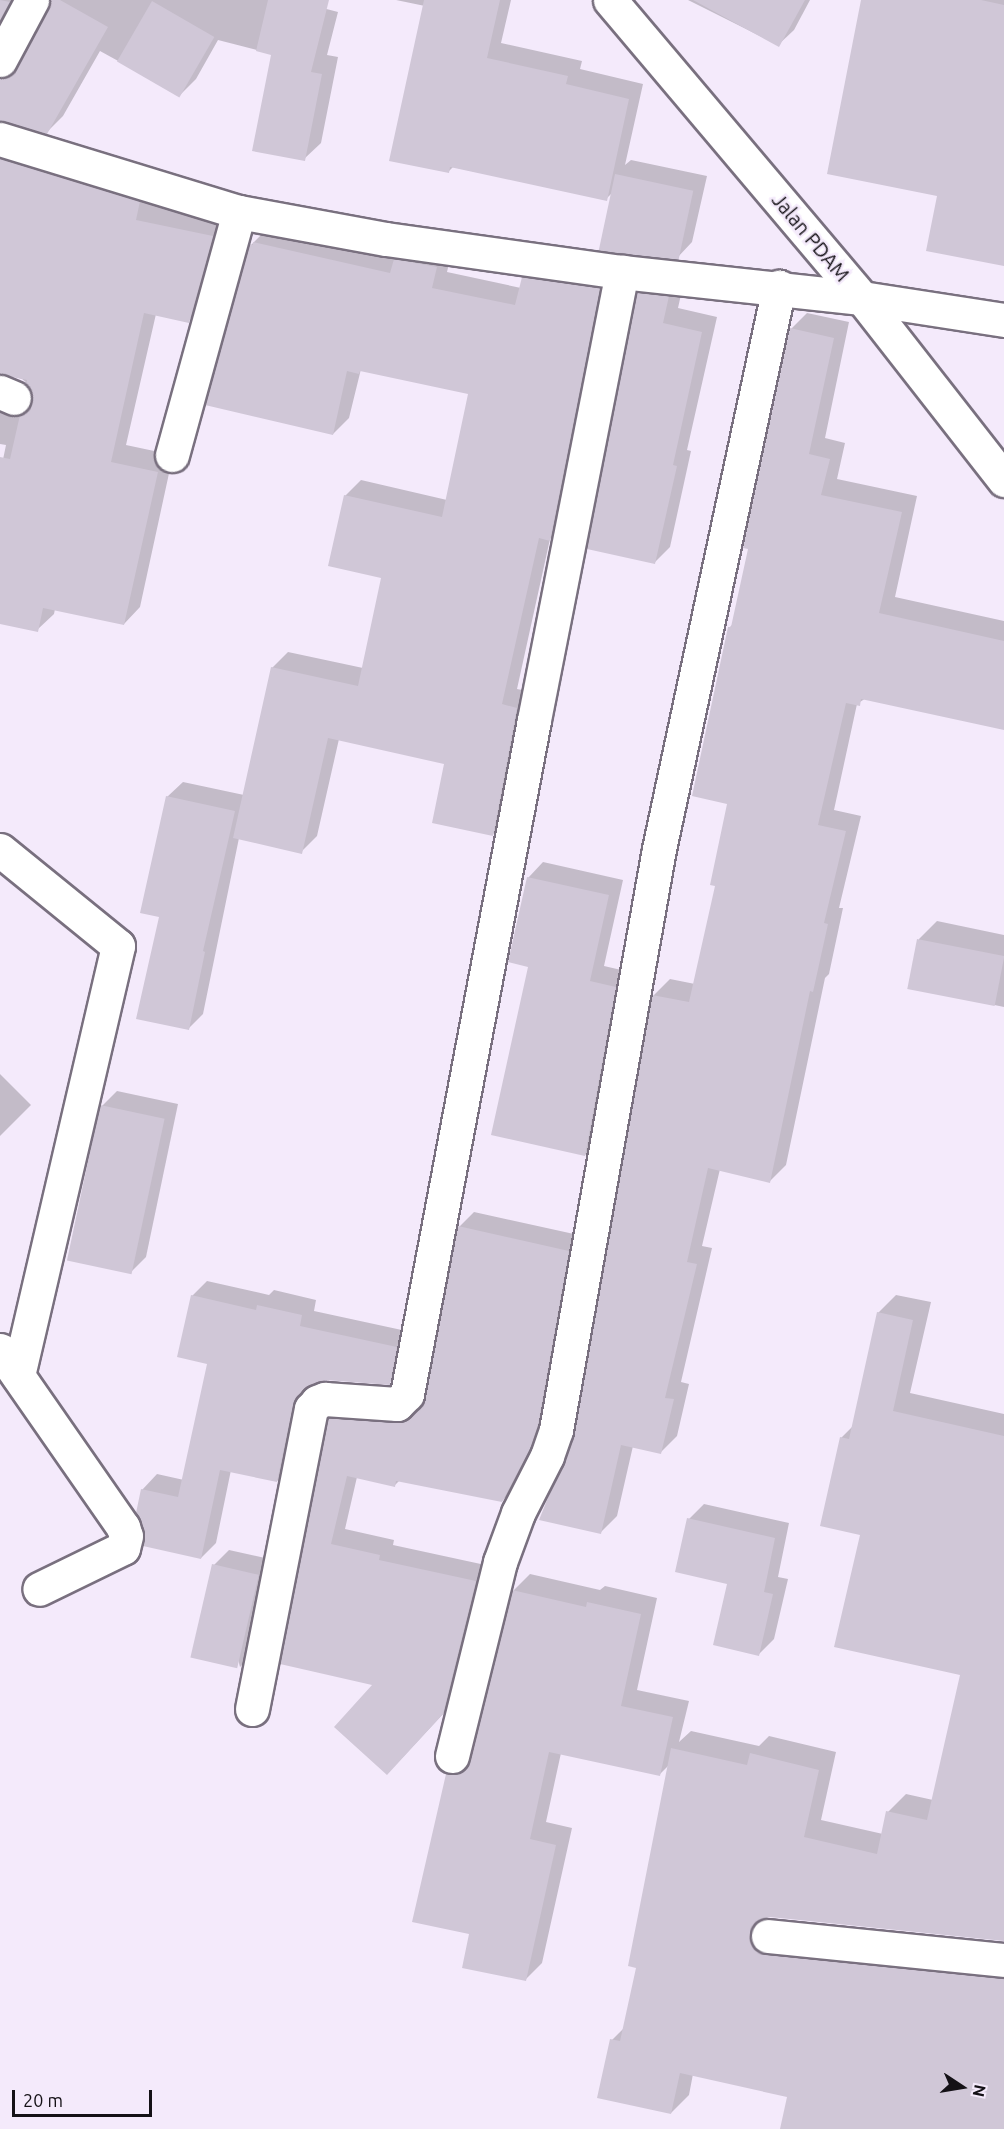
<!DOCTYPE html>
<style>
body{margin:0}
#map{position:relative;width:1004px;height:2129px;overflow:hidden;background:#f4eafb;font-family:Ubuntu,sans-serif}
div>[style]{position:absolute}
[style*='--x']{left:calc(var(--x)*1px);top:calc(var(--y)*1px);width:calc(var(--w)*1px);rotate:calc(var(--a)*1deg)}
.shadow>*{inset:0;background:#0003}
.building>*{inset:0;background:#d0c7d7;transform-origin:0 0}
.roads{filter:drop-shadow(2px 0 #79707f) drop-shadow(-2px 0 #79707f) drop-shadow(0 2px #79707f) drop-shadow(0 -2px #79707f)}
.minor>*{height:33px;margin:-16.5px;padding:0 16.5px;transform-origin:16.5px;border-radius:16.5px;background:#fff}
span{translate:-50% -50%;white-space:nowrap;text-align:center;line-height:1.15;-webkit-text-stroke:5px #f4eafb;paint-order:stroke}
.street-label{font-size:20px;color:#141116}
.north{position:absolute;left:932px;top:2057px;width:60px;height:60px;-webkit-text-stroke:4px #f4eafb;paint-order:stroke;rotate:102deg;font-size:16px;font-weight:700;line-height:24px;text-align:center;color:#141116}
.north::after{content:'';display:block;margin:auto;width:21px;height:27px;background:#141116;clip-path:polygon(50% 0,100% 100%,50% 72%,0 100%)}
.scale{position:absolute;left:12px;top:2090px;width:140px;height:27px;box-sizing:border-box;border:3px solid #141116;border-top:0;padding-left:8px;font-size:18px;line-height:21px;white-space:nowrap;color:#141116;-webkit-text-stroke:4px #f4eafb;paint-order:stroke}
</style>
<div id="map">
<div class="shadow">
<div style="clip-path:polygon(0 0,17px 0,0 32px)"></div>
<div style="clip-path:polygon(52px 0,292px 0,338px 12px,327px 55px,338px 57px,321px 143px,304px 159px,272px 54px,218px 40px,196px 79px,180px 95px,100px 51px,63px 116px,47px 132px,0 120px,0 53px,8px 61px,22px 62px)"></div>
<div style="clip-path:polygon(396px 0,511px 0,501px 43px,582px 61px,580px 69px,643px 84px,625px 165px,631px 160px,707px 176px,692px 242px,677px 258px,612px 193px,606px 199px,453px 167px,448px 172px,425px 6px)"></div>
<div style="clip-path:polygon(688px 0,810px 0,794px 30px,778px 45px)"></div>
<div style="clip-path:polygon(863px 0,1004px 0,1004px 265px,939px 194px)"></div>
<div style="clip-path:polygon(0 131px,156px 185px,152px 204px,228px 220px,205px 305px,188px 321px,156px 314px,126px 445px,173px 455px,140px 607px,124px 624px,55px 609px,54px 614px,37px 630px,0 623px,0 474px,6px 445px,0 444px,0 384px,9px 393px,33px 400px,34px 395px,31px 386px,22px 379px,0 373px)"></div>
<div style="clip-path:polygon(267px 229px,452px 251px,447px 272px,521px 288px,523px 278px,539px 262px,615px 272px,566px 523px,550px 539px,517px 689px,532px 692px,509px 818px,493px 834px,446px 763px,339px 739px,317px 836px,301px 852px,239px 838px,203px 1014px,188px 1029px,161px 916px,167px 797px,183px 782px,244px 795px,272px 668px,288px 652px,363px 668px,383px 576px,345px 496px,361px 480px,447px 500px,470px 392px,361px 369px,349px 418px,333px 434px,251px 245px)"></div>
<div style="clip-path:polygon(654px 278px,684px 281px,678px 308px,717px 317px,687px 450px,691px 451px,670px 547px,655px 562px,638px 293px)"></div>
<div style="clip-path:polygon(807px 313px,849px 322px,825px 438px,845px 443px,837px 479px,917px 496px,895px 597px,1004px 621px,1004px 729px,866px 698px,857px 704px,834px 810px,861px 816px,839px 908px,843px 908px,829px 974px,825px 978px,786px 1165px,770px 1181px,720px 1169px,702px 1246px,712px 1248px,681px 1382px,689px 1384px,677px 1436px,661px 1452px,633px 1446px,617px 1516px,601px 1532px,576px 1434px,654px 995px,670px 979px,695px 984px,717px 885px,729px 803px,729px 628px,733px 624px,749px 548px,791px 329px)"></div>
<div style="clip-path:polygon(543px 862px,623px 880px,604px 966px,630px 972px,600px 1140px,585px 1155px,530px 966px,528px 878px)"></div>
<div style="clip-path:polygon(937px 921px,1004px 935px,1004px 1007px,909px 987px,919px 939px)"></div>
<div style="clip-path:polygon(0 1074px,31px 1105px,0 1136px)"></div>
<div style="clip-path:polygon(117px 1091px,178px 1104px,146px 1257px,131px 1272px,102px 1106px)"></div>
<div style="clip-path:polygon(474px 1212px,583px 1236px,552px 1409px,517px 1485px,502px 1501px,400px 1480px,394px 1486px,357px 1477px,345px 1529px,394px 1540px,393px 1545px,490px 1566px,458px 1698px,402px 1758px,375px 1684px,282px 1663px,330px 1419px,345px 1404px,412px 1408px,424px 1404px,459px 1227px)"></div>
<div style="clip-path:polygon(207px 1281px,269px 1295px,274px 1290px,316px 1300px,314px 1311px,411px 1332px,404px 1368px,389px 1383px,326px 1379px,310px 1383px,292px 1466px,277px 1481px,231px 1470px,216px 1543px,201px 1558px,145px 1530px,142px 1490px,157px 1474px,184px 1480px,209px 1362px,192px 1296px)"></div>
<div style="clip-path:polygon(896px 1295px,931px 1302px,910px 1393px,1004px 1414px,1004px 1940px,767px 1916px,769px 1926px,1004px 1959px,1004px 2129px,782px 2129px,789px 2095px,693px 2074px,689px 2095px,671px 2113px,612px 2040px,625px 2027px,637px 1966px,670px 1764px,659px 1775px,561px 1753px,546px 1822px,572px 1828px,542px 1963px,525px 1980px,471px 1933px,448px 1774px,464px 1758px,472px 1758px,514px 1590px,530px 1574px,600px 1590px,605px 1586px,657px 1598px,637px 1690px,689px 1701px,679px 1742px,691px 1731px,759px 1746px,769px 1736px,836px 1752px,821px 1820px,883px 1834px,888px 1812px,906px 1794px,933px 1800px,962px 1674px,862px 1534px,841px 1438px,853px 1426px,878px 1313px)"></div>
<div style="clip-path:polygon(704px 1504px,789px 1523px,778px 1577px,788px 1579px,774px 1639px,759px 1654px,728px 1583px,689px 1519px)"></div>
<div style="clip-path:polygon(229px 1550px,274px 1560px,256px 1652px,240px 1667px,214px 1565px)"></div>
</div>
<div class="building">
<div style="clip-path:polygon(0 0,10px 2px,0 20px)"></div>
<div style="clip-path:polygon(51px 0,60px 0,108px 27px,47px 134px,0 121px,0 79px,9px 76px,17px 69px)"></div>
<div style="clip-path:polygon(268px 0,329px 0,311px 72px,322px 74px,305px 161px,252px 151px,271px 55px,256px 51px)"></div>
<div style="clip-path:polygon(424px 0,500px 0,487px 58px,568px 76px,566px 84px,629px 99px,607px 201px,450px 167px,449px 173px,389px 161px)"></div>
<div style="clip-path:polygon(693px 0,805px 0,779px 47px)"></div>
<div style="clip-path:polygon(861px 0,981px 0,1004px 5px,1004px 266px,926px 251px,937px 196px,827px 174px)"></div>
<div style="left:152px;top:1px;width:72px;height:70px;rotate:30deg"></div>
<div style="clip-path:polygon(0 159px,140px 201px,136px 220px,213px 236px,189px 323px,144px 313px,111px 462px,158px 472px,124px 625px,43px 608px,38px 632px,0 624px,0 457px,10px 459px,20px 415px,31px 406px,33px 396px,26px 384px,27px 380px,0 374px)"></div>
<div style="left:615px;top:174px;width:80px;height:78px;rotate:12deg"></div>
<div style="clip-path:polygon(253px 242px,390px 273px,394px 259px,437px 267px,432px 288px,515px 305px,522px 277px,600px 288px,550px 541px,539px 538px,502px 704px,517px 708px,493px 836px,432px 823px,444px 764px,328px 738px,302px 854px,233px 838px,271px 667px,358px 686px,381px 578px,328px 566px,344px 495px,442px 517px,468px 394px,360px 371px,359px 374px,347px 371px,333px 435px,205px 405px,250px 244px,253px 245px)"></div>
<div style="clip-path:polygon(637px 292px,669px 296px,663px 323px,702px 332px,673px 465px,677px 466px,655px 564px,587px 549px)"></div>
<div style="clip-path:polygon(790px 328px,834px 338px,809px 454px,830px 459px,821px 495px,902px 512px,879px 613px,1004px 641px,1004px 730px,861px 699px,860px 706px,846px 703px,818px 825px,846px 831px,824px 923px,828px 924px,813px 992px,810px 991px,770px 1183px,708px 1168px,687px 1262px,697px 1264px,665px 1398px,674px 1399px,661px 1454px,621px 1445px,601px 1534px,539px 1520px,574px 1433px,652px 995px,689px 1002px,715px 886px,710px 885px,727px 804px,692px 796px,728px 627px,731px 627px,748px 549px,743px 548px)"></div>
<div style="clip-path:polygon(166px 796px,235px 811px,203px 951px,205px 952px,189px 1030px,136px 1019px,159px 917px,140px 913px)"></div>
<div style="clip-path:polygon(527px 877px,609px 895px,590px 981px,616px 987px,585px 1156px,491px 1135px,528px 967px,508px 962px)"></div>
<div style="left:917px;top:939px;width:89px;height:51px;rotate:11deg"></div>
<div style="left:100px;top:1105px;width:66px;height:159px;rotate:12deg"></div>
<div style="clip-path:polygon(458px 1226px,569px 1251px,538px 1425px,530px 1449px,502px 1502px,396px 1481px,395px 1487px,347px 1476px,331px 1544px,380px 1555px,379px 1560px,476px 1581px,443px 1714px,387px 1775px,334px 1727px,372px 1685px,280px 1664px,328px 1418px,396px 1423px,410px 1418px,421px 1407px,425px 1397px)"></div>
<div style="clip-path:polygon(191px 1295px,256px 1310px,257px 1305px,302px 1315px,300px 1326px,397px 1347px,390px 1385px,326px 1380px,303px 1390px,293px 1405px,277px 1482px,220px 1470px,201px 1559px,143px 1546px,144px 1530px,136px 1513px,141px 1489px,178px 1497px,207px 1364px,177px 1357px)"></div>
<div style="clip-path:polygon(877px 1312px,913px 1320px,893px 1411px,1004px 1436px,1004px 1941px,770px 1917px,761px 1919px,753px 1925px,749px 1935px,751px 1944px,757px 1951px,766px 1955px,1004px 1978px,1004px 2129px,780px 2129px,787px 2097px,680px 2073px,671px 2114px,597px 2098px,610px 2039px,620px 2041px,636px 1968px,628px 1966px,671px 1748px,747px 1765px,750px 1753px,819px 1770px,804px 1837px,877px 1854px,886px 1811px,927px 1820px,960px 1675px,834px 1647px,860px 1535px,820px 1526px,840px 1437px,849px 1439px)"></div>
<div style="clip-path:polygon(687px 1518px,775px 1538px,764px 1592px,773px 1594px,759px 1656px,713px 1645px,727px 1584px,675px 1572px)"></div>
<div style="left:212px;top:1564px;width:48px;height:96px;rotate:13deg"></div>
<div style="clip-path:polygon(512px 1590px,586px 1607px,587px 1602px,641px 1614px,621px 1706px,673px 1717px,660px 1776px,549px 1752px,530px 1839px,556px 1845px,526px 1981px,462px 1968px,469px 1934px,412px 1922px,446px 1774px,458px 1774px,466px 1769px,470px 1761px)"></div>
</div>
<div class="roads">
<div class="minor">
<div style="--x:610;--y:0;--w:390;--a:49.8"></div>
<div style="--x:862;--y:298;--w:231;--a:52"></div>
<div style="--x:0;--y:60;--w:68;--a:-61.9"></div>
<div style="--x:0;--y:139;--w:250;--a:17"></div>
<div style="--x:239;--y:212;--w:149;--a:10.4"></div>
<div style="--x:386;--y:239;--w:238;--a:8"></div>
<div style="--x:622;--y:272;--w:241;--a:6.2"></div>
<div style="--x:862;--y:298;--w:144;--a:8.8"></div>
<div style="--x:0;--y:392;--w:15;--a:23"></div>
<div style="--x:172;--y:455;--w:252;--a:-74.6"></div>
<div style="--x:0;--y:850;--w:152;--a:39.1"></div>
<div style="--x:118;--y:946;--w:441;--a:103.1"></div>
<div style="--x:0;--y:1350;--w:216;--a:55.2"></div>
<div style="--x:123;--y:1527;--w:9;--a:72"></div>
<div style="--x:126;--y:1536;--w:12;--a:104"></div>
<div style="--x:123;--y:1548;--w:93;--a:154"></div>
<div style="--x:252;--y:1709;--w:306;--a:-78.9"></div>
<div style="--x:311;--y:1409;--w:9;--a:-49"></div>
<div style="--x:317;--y:1402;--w:9;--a:-21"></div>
<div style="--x:325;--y:1399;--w:72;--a:4"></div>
<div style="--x:397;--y:1404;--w:14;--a:-45"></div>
<div style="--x:407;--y:1394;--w:686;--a:-79.33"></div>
<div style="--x:534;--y:720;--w:457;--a:-78.9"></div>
<div style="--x:452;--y:1756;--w:200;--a:-76.1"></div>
<div style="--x:500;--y:1562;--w:52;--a:-69.8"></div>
<div style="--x:518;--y:1513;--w:64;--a:-63"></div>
<div style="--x:547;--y:1456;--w:28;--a:-71"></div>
<div style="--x:556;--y:1430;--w:590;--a:-79.95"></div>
<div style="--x:659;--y:849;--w:575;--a:-77.95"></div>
<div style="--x:768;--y:1936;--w:237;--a:5.8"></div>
</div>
</div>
<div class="street-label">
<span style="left:811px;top:237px;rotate:50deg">Jalan PDAM</span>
</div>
<div class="north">N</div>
<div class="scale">20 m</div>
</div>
